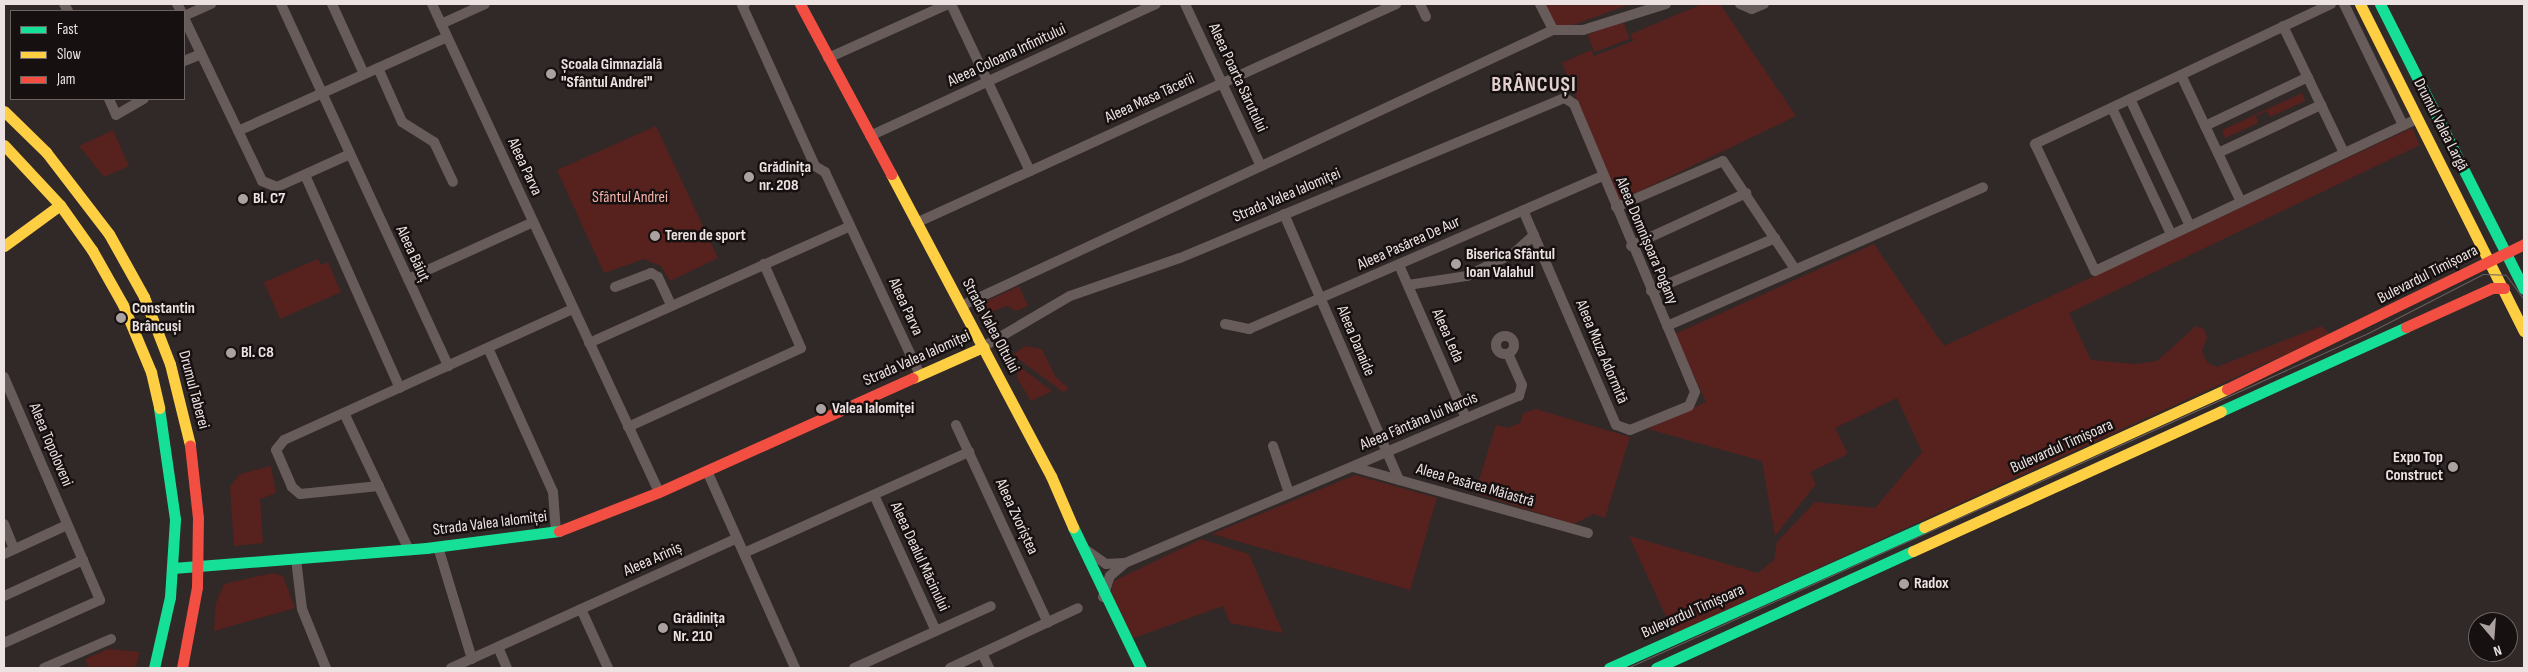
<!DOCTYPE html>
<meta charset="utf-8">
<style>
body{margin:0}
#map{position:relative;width:2528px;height:672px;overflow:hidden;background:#302928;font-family:"Sofia Sans Condensed",sans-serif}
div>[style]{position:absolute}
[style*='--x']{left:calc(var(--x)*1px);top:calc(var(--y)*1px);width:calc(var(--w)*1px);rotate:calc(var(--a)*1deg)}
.green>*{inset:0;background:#57211e;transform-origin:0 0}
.street>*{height:10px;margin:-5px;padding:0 5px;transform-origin:5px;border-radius:5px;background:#685c5a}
.street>.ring{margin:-5px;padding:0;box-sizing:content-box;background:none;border:10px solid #685c5a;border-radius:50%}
.fast>*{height:11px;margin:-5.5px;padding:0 5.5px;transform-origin:5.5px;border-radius:5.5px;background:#16e098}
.slow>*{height:11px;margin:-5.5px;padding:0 5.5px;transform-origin:5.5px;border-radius:5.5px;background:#ffcf43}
.jam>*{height:11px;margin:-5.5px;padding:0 5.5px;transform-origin:5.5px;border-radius:5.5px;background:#f24e42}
.tram>*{height:1px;margin:-0.5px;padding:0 0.5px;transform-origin:0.5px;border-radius:0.5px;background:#675f5e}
.dots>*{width:14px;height:14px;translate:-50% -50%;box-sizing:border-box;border:2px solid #161010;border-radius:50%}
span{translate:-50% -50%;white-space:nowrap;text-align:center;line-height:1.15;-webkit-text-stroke:5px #161010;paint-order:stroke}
.street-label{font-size:16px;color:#ebe2e1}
.poi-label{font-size:16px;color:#ebe2e1;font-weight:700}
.left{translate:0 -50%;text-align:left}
.right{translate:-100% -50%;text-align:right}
.park-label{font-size:16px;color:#f7b2a9}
.district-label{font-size:21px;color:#e1d0cd;font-weight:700;letter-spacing:1px}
.frame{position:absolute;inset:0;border:5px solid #ebe2e1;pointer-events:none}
.legend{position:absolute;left:10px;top:10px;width:175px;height:90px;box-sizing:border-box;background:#161010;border:1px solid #6b6464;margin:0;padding:6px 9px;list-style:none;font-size:15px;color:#ebe2e1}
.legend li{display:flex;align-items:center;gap:10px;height:25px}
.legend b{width:25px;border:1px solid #6b6464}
.north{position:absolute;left:2468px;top:612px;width:50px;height:50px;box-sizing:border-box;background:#161010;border:1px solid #6b6464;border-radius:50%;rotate:162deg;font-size:14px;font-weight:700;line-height:20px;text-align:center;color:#ebe2e1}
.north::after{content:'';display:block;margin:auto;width:18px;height:22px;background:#aaa1a0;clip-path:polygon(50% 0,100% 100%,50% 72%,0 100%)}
</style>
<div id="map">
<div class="green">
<div style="clip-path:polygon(1545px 4px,1631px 4px,1567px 27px,1556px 26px)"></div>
<div style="clip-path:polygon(1702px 4px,1720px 4px,1796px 116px,1619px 201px,1562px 63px,1591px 50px,1594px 56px,1633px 41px,1631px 34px)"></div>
<div style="left:1623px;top:21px;width:19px;height:38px;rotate:69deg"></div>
<div style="clip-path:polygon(2302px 93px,2305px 101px,2270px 117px,2267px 111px,2256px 116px,2258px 123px,2225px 138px,2222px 130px)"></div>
<div style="clip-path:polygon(656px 126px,718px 258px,670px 281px,661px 266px,644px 259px,604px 273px,557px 170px)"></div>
<div style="clip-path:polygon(2412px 128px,2420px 145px,2069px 313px,2091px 360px,2135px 364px,2157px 361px,2196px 326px,2204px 329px,2207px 337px,2202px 351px,2207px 362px,2217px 367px,2321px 326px,2330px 334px,1674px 634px,1629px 536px,1758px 573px,1774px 560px,1777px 542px,1815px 502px,1875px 508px,1922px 452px,1897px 398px,1835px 428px,1848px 454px,1810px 472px,1816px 484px,1775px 536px,1762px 461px,1648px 429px,1706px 402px,1675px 334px,1874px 244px,1944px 346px)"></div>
<div style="clip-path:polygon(113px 130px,129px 166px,104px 177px,79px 146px)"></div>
<div style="clip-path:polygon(318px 259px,321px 265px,328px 262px,341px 292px,280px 319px,264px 282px)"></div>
<div style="clip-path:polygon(1019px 286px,1028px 306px,1016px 311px,1007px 306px,983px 315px,978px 305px)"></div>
<div style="clip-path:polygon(1025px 346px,1042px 349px,1055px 376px,1069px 389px,1063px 392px,1013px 355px)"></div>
<div style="clip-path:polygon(1016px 364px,1052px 391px,1031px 401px,1018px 380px)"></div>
<div style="clip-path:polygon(1536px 409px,1630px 437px,1605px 518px,1594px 514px,1573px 524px,1475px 493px,1496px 425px,1508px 428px,1521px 422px,1523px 413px)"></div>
<div style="clip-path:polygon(271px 466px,276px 493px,260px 499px,263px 543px,234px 546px,230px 487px,240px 474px)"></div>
<div style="clip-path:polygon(1355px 475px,1437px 498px,1410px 590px,1212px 534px)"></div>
<div style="clip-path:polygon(1201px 539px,1249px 554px,1283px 633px,1230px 623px,1223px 606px,1131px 639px,1110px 597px,1114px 581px)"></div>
<div style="clip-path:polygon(273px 573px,283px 576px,295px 608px,214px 631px,216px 603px,224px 584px)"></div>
<div style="clip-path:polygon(108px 649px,140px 652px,135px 668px,89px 668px,85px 659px)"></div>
</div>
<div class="street">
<div style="--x:64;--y:4;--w:8;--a:60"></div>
<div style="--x:177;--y:4;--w:8;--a:60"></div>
<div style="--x:281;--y:4;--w:399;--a:65.2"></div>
<div style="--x:332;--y:4;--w:77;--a:65.4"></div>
<div style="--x:432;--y:4;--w:538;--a:65.05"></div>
<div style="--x:745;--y:4;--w:3;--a:162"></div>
<div style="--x:742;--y:5;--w:177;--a:65.6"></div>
<div style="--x:815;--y:166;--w:12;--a:31"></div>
<div style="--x:825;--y:172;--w:224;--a:64.9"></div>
<div style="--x:951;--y:4;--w:185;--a:64.7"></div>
<div style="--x:1185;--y:4;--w:179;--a:64.9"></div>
<div style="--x:1420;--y:4;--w:14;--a:65"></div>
<div style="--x:1540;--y:4;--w:29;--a:63"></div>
<div style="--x:1740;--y:4;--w:13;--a:23"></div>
<div style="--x:1752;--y:9;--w:13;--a:-23"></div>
<div style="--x:2331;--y:4;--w:327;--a:154.7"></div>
<div style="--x:2035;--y:144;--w:140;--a:64.7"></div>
<div style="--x:2095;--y:271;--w:357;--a:-25.3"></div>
<div style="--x:2344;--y:4;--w:135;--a:64"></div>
<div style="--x:184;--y:16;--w:30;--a:-24"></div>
<div style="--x:184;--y:18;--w:181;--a:64.4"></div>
<div style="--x:262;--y:181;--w:16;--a:22"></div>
<div style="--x:277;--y:187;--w:80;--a:-24.3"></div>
<div style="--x:441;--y:24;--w:48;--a:-24.4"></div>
<div style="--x:2283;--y:26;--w:141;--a:64.3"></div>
<div style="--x:828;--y:58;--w:132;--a:-24.2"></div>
<div style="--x:184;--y:61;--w:18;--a:-22"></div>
<div style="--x:378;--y:68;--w:59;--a:66"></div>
<div style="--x:402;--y:122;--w:38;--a:32"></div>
<div style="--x:434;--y:142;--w:44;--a:64.6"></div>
<div style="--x:2181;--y:75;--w:140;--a:64.7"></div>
<div style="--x:109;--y:99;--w:17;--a:66"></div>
<div style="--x:116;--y:115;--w:32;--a:-30"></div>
<div style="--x:2130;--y:99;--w:140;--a:64.7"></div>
<div style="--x:2112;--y:108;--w:139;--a:64.9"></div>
<div style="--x:2205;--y:126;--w:114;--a:-25.4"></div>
<div style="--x:238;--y:131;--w:229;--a:-24.2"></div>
<div style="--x:870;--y:136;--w:315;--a:-24.8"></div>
<div style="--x:2218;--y:153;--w:114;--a:-25"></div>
<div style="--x:305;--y:175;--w:233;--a:66"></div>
<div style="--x:1616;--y:207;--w:116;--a:-23.3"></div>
<div style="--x:1723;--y:161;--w:130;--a:56.3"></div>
<div style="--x:1284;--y:214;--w:290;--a:66.6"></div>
<div style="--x:916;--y:223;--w:528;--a:-24.52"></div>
<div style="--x:1631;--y:246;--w:127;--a:-24.7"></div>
<div style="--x:1399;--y:265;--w:167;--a:66.4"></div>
<div style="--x:408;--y:279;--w:137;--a:-24.5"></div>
<div style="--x:1408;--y:285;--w:60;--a:-8.7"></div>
<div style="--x:1467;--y:276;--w:52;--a:-26.1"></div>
<div style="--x:1514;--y:253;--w:27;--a:-42"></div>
<div style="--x:615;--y:287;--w:39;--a:-21"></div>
<div style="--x:651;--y:273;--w:8;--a:30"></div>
<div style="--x:658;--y:277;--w:31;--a:65"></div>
<div style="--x:1651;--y:291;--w:135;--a:-23.1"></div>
<div style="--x:961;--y:306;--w:653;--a:-25"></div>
<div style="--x:1553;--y:30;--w:30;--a:0"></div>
<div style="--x:1583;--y:30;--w:87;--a:-17.4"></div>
<div style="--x:1225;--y:324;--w:25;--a:12"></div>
<div style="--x:1249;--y:329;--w:386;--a:-23.4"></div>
<div style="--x:1667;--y:326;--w:345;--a:-23.7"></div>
<div class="ring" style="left:1496px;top:336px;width:8px;height:8px"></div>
<div style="--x:589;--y:343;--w:286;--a:-24.1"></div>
<div style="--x:983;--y:347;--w:101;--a:-30.4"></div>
<div style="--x:1070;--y:296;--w:116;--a:-19.1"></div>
<div style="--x:1180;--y:258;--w:417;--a:-22.6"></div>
<div style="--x:1565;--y:98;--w:11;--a:34"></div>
<div style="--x:1574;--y:104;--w:312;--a:67.2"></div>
<div style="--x:1695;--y:392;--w:15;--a:113"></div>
<div style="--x:1689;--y:406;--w:64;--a:157.9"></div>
<div style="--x:1630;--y:430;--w:15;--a:-160"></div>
<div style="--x:1616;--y:425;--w:234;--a:-113.4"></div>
<div style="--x:488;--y:348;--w:158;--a:65.7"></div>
<div style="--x:553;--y:492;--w:40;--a:85.7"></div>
<div style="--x:4;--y:377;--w:243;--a:66.7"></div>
<div style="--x:100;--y:600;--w:105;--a:155.9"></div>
<div style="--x:344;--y:413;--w:152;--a:64.6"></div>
<div style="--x:956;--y:425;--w:218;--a:65.1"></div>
<div style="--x:628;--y:427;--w:190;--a:-24.5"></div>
<div style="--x:801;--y:348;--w:92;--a:-113.8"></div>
<div style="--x:1273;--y:446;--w:50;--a:71.2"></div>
<div style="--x:1353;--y:467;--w:244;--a:15.7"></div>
<div style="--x:707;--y:471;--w:216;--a:65.9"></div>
<div style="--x:379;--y:486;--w:79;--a:174.2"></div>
<div style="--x:300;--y:494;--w:11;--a:-139"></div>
<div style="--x:292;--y:487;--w:40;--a:-113.4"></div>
<div style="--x:276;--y:450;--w:13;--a:-51"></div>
<div style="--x:284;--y:440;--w:317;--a:-24.4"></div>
<div style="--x:874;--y:495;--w:149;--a:65.5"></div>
<div style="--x:4;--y:524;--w:27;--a:68"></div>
<div style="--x:438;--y:547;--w:117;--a:73.1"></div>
<div style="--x:1086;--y:550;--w:24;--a:35"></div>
<div style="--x:1106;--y:564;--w:18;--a:-3"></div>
<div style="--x:744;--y:553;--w:247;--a:-24.2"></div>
<div style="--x:4;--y:554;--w:69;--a:-24.7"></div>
<div style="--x:296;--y:559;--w:50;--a:83.2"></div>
<div style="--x:302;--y:609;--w:64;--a:67.9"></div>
<div style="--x:4;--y:596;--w:87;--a:-24.5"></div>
<div style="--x:1103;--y:597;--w:22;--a:-72"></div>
<div style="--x:1110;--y:576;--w:20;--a:-41"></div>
<div style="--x:1125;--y:563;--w:428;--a:-23"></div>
<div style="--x:1519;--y:396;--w:11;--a:-75"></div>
<div style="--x:1522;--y:385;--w:34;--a:-114"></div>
<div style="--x:581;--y:609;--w:65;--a:65.4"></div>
<div style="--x:498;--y:647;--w:23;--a:67"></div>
<div style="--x:982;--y:653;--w:17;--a:65"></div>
<div style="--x:44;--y:668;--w:73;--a:-23.4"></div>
<div style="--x:451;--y:668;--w:314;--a:-24.4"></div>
<div style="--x:854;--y:668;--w:150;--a:-24.3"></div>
<div style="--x:950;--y:668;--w:141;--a:-25.1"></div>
</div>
<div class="fast">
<div style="--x:2380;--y:4;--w:319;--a:63.2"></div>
<div style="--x:2221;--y:411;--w:203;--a:-24.4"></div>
<div style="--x:1073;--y:527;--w:157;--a:64.3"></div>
<div style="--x:173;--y:568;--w:254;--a:-4.5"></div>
<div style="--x:426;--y:548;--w:134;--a:-7.3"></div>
<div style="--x:154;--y:668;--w:73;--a:-77.3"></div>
<div style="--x:170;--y:597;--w:78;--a:-86.3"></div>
<div style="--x:175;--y:519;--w:112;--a:-98.2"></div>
<div style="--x:1609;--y:668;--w:345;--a:-24.1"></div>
<div style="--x:1656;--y:668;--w:282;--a:-24.5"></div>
</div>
<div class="slow">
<div style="--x:2360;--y:4;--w:366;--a:63.4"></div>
<div style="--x:4;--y:111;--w:59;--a:44.3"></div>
<div style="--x:46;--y:152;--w:103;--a:52.5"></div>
<div style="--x:109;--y:234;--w:72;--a:60.9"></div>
<div style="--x:144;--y:297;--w:72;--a:68.8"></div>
<div style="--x:170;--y:364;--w:83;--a:76.1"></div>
<div style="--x:4;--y:145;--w:82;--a:47"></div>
<div style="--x:60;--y:205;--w:55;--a:54.6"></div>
<div style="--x:92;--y:250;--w:63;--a:60.6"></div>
<div style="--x:123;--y:305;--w:73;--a:67.3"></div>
<div style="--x:151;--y:372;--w:37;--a:77"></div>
<div style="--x:891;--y:174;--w:342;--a:62.1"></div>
<div style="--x:1051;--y:476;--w:56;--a:66.7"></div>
<div style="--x:4;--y:246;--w:69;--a:-36.2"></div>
<div style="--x:913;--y:378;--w:77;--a:-23.9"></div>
<div style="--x:1924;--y:527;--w:333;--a:-24.5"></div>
<div style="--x:1913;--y:551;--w:338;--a:-24.4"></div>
</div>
<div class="jam">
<div style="--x:800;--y:4;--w:193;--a:61.8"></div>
<div style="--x:2406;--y:327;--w:94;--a:-24.4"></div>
<div style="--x:2492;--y:288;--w:12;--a:0"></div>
<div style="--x:2227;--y:389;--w:331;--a:-26"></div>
<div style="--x:559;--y:531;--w:107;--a:-21.3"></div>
<div style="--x:659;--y:492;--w:278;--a:-24.2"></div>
<div style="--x:182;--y:668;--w:82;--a:-79.5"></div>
<div style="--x:197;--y:587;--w:69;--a:-89.2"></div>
<div style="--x:198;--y:518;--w:73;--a:-96.3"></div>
</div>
<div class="tram">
<div style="--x:1627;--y:668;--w:815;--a:-24.33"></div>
<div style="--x:2370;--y:332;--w:127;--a:-27.2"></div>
<div style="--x:2483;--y:274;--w:23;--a:2"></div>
<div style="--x:2506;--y:275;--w:31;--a:54"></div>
</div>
<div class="dots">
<div style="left:551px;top:74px;background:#aaa1a0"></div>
<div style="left:749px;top:177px;background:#aaa1a0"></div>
<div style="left:243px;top:199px;background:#aaa1a0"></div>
<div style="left:655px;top:236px;background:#aaa1a0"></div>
<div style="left:1456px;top:264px;background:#aaa1a0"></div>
<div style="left:121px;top:318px;background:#aaa1a0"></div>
<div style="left:231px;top:353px;background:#aaa1a0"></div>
<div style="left:821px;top:409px;background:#aaa1a0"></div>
<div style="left:2453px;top:467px;background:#aaa1a0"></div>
<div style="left:1904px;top:584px;background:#aaa1a0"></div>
<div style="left:663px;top:628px;background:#aaa1a0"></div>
</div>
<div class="street-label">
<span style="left:1007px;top:56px;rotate:-25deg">Aleea Coloana Infinitului</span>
<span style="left:1237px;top:78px;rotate:65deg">Aleea Poarta Sărutului</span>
<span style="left:1150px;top:99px;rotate:-25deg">Aleea Masa Tăcerii</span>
<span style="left:2440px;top:125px;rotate:63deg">Drumul Valea Largă</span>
<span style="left:524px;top:167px;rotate:65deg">Aleea Parva</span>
<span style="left:1287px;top:196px;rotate:-23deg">Strada Valea Ialomiței</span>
<span style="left:1646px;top:241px;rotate:67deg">Aleea Domnișoara Pogany</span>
<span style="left:1409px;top:244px;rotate:-24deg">Aleea Pasărea De Aur</span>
<span style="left:412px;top:254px;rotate:65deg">Aleea Băiuț</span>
<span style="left:2428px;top:275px;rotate:-27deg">Bulevardul Timișoara</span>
<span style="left:905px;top:307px;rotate:65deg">Aleea Parva</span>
<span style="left:990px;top:326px;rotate:62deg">Strada Valea Oltului</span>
<span style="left:1447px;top:336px;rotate:66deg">Aleea Leda</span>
<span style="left:1355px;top:341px;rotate:67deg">Aleea Danaide</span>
<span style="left:1601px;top:352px;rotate:67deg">Aleea Muza Adormită</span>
<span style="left:917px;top:359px;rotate:-24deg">Strada Valea Ialomiței</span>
<span style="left:193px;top:390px;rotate:75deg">Drumul Taberei</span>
<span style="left:1419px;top:422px;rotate:-23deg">Aleea Fântâna lui Narcis</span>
<span style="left:50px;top:445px;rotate:67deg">Aleea Topoloveni</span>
<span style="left:2062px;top:447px;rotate:-24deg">Bulevardul Timișoara</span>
<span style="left:1475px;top:486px;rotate:16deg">Aleea Pasărea Măiastră</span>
<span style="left:1016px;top:517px;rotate:65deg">Aleea Zvoriștea</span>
<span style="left:490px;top:524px;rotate:-7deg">Strada Valea Ialomiței</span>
<span style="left:919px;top:557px;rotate:65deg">Aleea Dealul Măcinului</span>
<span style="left:653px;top:560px;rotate:-24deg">Aleea Ariniș</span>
<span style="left:1693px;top:612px;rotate:-24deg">Bulevardul Timișoara</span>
</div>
<div class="poi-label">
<span class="left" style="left:561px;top:74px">Școala Gimnazială<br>"Sfântul Andrei"</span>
<span class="left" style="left:759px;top:177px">Grădinița<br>nr. 208</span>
<span class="left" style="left:253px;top:199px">Bl. C7</span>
<span class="left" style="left:665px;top:236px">Teren de sport</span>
<span class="left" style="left:1466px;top:264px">Biserica Sfântul<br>Ioan Valahul</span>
<span class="left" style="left:132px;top:318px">Constantin<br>Brâncuși</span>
<span class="left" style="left:241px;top:353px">Bl. C8</span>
<span class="left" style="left:832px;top:409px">Valea Ialomiței</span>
<span class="right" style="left:2443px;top:467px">Expo Top<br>Construct</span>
<span class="left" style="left:1914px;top:584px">Radox</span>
<span class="left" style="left:673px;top:628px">Grădinița<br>Nr. 210</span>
</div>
<div class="park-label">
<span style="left:630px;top:198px">Sfântul Andrei</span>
</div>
<div class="district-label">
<span style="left:1534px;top:85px">BRÂNCUȘI</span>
</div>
<div class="frame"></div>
<ul class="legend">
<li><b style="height:6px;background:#16e098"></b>Fast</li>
<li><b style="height:6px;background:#ffcf43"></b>Slow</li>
<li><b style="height:6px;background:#f24e42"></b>Jam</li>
</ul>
<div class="north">N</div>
</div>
